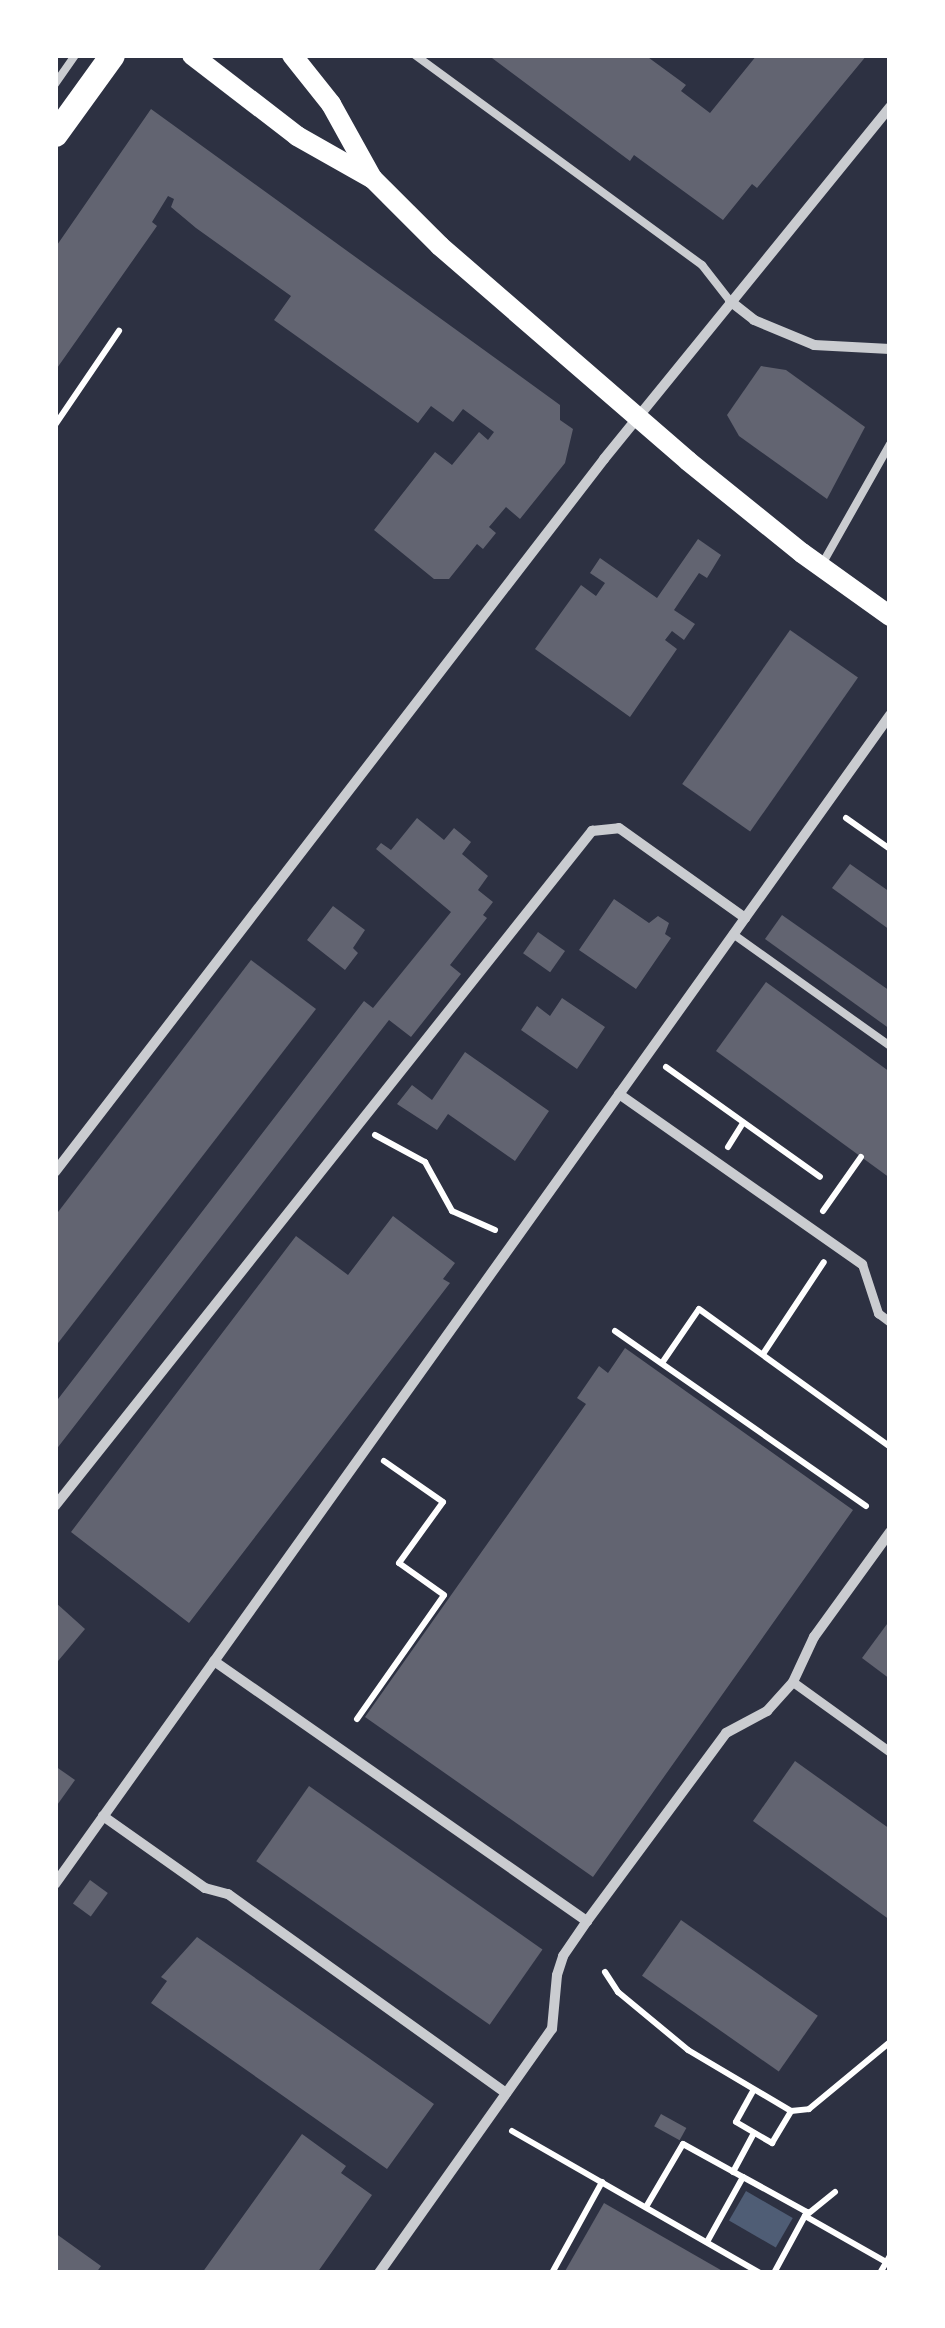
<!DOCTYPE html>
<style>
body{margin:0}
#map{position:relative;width:945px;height:2328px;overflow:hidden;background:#2d3142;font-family:Overpass,sans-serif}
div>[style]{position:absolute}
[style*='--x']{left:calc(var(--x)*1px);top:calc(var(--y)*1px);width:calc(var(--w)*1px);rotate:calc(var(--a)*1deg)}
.water>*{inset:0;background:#4f5d75;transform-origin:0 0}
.building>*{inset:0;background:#626471;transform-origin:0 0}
.path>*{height:6px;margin:-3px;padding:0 3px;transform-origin:3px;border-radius:3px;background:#fff}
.service>*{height:8px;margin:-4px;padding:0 4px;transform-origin:4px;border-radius:4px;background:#caccd0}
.pedestrian>*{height:9px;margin:-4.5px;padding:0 4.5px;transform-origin:4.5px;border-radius:4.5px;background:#caccd0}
.minor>*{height:10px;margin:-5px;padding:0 5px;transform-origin:5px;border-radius:5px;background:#caccd0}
.secondary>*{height:20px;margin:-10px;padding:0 10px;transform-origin:10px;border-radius:10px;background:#fff}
.primary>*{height:25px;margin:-12.5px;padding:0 12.5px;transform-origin:12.5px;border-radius:12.5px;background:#fff}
span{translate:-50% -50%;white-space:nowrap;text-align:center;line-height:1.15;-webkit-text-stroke:10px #fff;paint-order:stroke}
.frame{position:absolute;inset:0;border:58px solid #fff;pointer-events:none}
</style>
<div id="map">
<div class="water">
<div style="left:746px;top:2191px;width:54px;height:34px;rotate:30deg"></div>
</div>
<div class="building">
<div style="clip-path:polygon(488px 55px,645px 55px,686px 85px,681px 91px,710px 113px,757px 55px,867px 55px,757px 188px,752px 184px,723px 220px,634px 155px,630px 161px)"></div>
<div style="clip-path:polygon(151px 109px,560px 405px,560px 420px,573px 429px,565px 463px,520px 519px,506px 507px,489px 527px,496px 533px,483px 549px,477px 544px,449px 579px,434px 579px,374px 530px,435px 452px,452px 465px,479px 432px,488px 440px,494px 432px,463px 409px,453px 422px,431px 406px,418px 423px,274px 320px,291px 296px,196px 228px,171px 207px,174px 199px,168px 196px,152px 222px,157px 226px,55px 371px,55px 248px)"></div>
<div style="clip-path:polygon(761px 366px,786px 370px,865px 427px,827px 499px,739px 436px,727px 415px)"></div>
<div style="clip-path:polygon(698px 539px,721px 555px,707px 578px,699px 573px,674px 610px,695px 624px,684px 640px,672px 631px,665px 640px,677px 649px,630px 717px,535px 649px,581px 585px,596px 596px,605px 583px,590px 573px,600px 558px,657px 598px)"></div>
<div style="left:790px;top:630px;width:83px;height:188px;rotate:35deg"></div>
<div style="clip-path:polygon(417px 818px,444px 840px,454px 828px,471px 842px,462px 854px,488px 876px,478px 890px,493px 902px,483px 915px,487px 918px,450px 965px,461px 974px,411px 1037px,389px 1020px,55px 1451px,55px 1403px,364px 1001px,373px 1008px,451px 912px,376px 849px,381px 843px,391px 850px)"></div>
<div style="clip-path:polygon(850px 864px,890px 892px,890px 930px,832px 888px)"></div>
<div style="clip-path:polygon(614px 899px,649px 923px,658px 916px,669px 923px,665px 934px,671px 938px,636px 989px,579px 950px)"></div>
<div style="clip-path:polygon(333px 906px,365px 930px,353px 948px,358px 953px,345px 970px,307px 940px)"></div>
<div style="clip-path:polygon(782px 915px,890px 991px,890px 1029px,765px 939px)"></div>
<div style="left:538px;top:932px;width:33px;height:26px;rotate:35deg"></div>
<div style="clip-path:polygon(251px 960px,316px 1009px,55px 1347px,55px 1216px)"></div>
<div style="clip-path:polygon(766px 982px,890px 1072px,890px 1178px,716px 1051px)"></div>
<div style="clip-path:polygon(562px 998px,605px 1027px,577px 1069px,521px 1030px,537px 1006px,550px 1016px)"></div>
<div style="clip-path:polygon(465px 1052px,549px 1111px,515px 1161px,448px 1114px,437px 1130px,397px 1104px,412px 1085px,432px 1100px)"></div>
<div style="clip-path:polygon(393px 1216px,455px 1263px,443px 1279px,450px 1283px,189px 1623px,71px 1532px,296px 1236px,348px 1275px)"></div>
<div style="clip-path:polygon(625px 1348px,853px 1510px,593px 1877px,365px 1717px,586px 1404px,577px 1398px,599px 1366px,608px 1373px)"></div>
<div style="clip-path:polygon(55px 1602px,85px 1629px,58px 1661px,55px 1659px)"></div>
<div style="clip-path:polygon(890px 1620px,890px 1679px,862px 1658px)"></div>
<div style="clip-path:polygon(795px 1761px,890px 1829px,890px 1920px,753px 1821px)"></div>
<div style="clip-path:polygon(55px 1766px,75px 1780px,55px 1808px)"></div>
<div style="left:309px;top:1786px;width:285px;height:92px;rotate:35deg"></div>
<div style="left:90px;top:1880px;width:22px;height:29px;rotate:36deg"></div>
<div style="left:681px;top:1920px;width:167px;height:68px;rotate:35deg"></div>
<div style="clip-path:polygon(197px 1937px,434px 2104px,387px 2169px,151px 2003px,167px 1981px,161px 1977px)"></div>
<div style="left:661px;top:2114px;width:29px;height:14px;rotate:29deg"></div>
<div style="clip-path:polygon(302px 2134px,346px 2166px,341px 2173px,372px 2195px,317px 2273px,202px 2273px)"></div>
<div style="clip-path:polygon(604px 2203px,726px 2273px,564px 2273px)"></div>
<div style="clip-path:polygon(55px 2233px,101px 2266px,96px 2273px,55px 2273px)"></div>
</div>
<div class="path">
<div style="--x:55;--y:425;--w:114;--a:-55.8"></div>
<div style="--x:846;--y:818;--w:54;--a:35.2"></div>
<div style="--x:666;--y:1067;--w:189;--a:35.5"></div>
<div style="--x:375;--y:1135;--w:57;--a:28.4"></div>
<div style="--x:425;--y:1162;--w:56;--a:61.1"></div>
<div style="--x:452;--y:1211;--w:47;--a:23.8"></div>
<div style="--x:728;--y:1147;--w:28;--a:-58"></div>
<div style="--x:823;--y:1211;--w:66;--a:-54.9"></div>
<div style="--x:615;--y:1331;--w:306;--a:34.9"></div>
<div style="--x:763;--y:1354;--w:110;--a:-56.5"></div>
<div style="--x:662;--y:1363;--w:65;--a:-55.6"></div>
<div style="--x:699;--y:1309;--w:236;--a:35.8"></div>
<div style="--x:357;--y:1719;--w:151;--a:-54.9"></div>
<div style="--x:444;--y:1595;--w:55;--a:-144.6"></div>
<div style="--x:399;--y:1563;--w:75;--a:-54.2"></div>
<div style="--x:443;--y:1502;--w:72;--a:-145.2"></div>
<div style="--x:605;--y:1972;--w:24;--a:57"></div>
<div style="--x:618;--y:1992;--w:91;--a:39.6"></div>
<div style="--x:688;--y:2050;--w:120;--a:30.6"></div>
<div style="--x:791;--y:2111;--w:18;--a:-6"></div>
<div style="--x:809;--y:2109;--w:105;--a:-39.6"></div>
<div style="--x:753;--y:2091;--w:35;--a:119"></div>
<div style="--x:736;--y:2122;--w:42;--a:30.3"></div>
<div style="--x:772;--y:2143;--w:37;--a:-59"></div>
<div style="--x:512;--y:2131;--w:286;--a:29.8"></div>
<div style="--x:733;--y:2172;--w:44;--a:-61.7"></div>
<div style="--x:835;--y:2192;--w:38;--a:141"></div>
<div style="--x:805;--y:2216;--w:93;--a:29.6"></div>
<div style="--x:646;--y:2207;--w:73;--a:-59.6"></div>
<div style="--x:683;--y:2144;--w:68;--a:28.8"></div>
<div style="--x:707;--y:2242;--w:74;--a:-61"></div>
<div style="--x:743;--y:2177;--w:73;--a:28.7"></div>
<div style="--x:807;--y:2212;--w:69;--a:118.4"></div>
<div style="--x:552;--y:2273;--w:104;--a:-61.2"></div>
<div style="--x:880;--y:2273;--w:20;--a:-60"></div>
</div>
<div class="service">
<div style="--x:415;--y:55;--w:356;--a:36.2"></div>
<div style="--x:702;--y:265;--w:46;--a:52.1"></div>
<div style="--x:55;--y:84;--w:35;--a:-55"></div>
<div style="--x:821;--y:566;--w:140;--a:-60.5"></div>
<div style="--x:733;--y:934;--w:193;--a:35.5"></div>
</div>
<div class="pedestrian">
<div style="--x:862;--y:1264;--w:52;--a:71.9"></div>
<div style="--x:878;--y:1313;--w:15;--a:37"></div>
<div style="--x:793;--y:1682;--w:120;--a:35.8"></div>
</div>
<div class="minor">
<div style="--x:730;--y:301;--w:31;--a:38"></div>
<div style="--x:754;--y:320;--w:65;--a:22.6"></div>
<div style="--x:814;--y:345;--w:76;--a:3"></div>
<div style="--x:619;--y:1094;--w:297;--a:35"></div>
<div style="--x:55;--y:1172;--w:900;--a:-52.4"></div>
<div style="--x:604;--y:459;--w:454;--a:-50.9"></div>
<div style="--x:55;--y:1506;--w:863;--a:-51.5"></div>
<div style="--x:592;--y:831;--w:27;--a:-6"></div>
<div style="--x:619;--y:828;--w:155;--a:35.5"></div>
<div style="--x:214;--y:1661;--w:455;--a:34.9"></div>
<div style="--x:103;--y:1816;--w:125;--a:35.2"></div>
<div style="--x:205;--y:1888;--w:24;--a:15"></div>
<div style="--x:228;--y:1894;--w:342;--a:35.6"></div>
<div style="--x:55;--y:1884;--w:1437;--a:-54.46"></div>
<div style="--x:379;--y:2273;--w:299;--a:-54.7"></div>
<div style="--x:552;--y:2029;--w:54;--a:-84.7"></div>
<div style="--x:557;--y:1975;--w:20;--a:-72"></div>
<div style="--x:563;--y:1956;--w:42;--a:-55.6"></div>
<div style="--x:587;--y:1921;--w:234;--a:-53.5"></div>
<div style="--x:726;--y:1733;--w:47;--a:-28.2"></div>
<div style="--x:767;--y:1711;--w:39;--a:-48"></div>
<div style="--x:793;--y:1682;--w:50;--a:-65"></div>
<div style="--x:814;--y:1637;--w:130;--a:-54.1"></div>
</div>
<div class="secondary">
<div style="--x:192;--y:55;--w:133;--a:37.6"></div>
<div style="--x:297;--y:136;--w:87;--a:29.5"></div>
<div style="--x:373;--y:179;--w:95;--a:45"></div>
<div style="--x:440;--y:246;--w:328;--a:40.9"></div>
<div style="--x:688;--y:461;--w:146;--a:38.9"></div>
<div style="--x:802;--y:553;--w:108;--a:35.6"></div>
<div style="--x:292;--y:55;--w:63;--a:51.5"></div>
<div style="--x:331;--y:104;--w:85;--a:61"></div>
</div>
<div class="primary">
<div style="--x:55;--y:134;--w:97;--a:-54.2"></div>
</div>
<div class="frame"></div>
</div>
